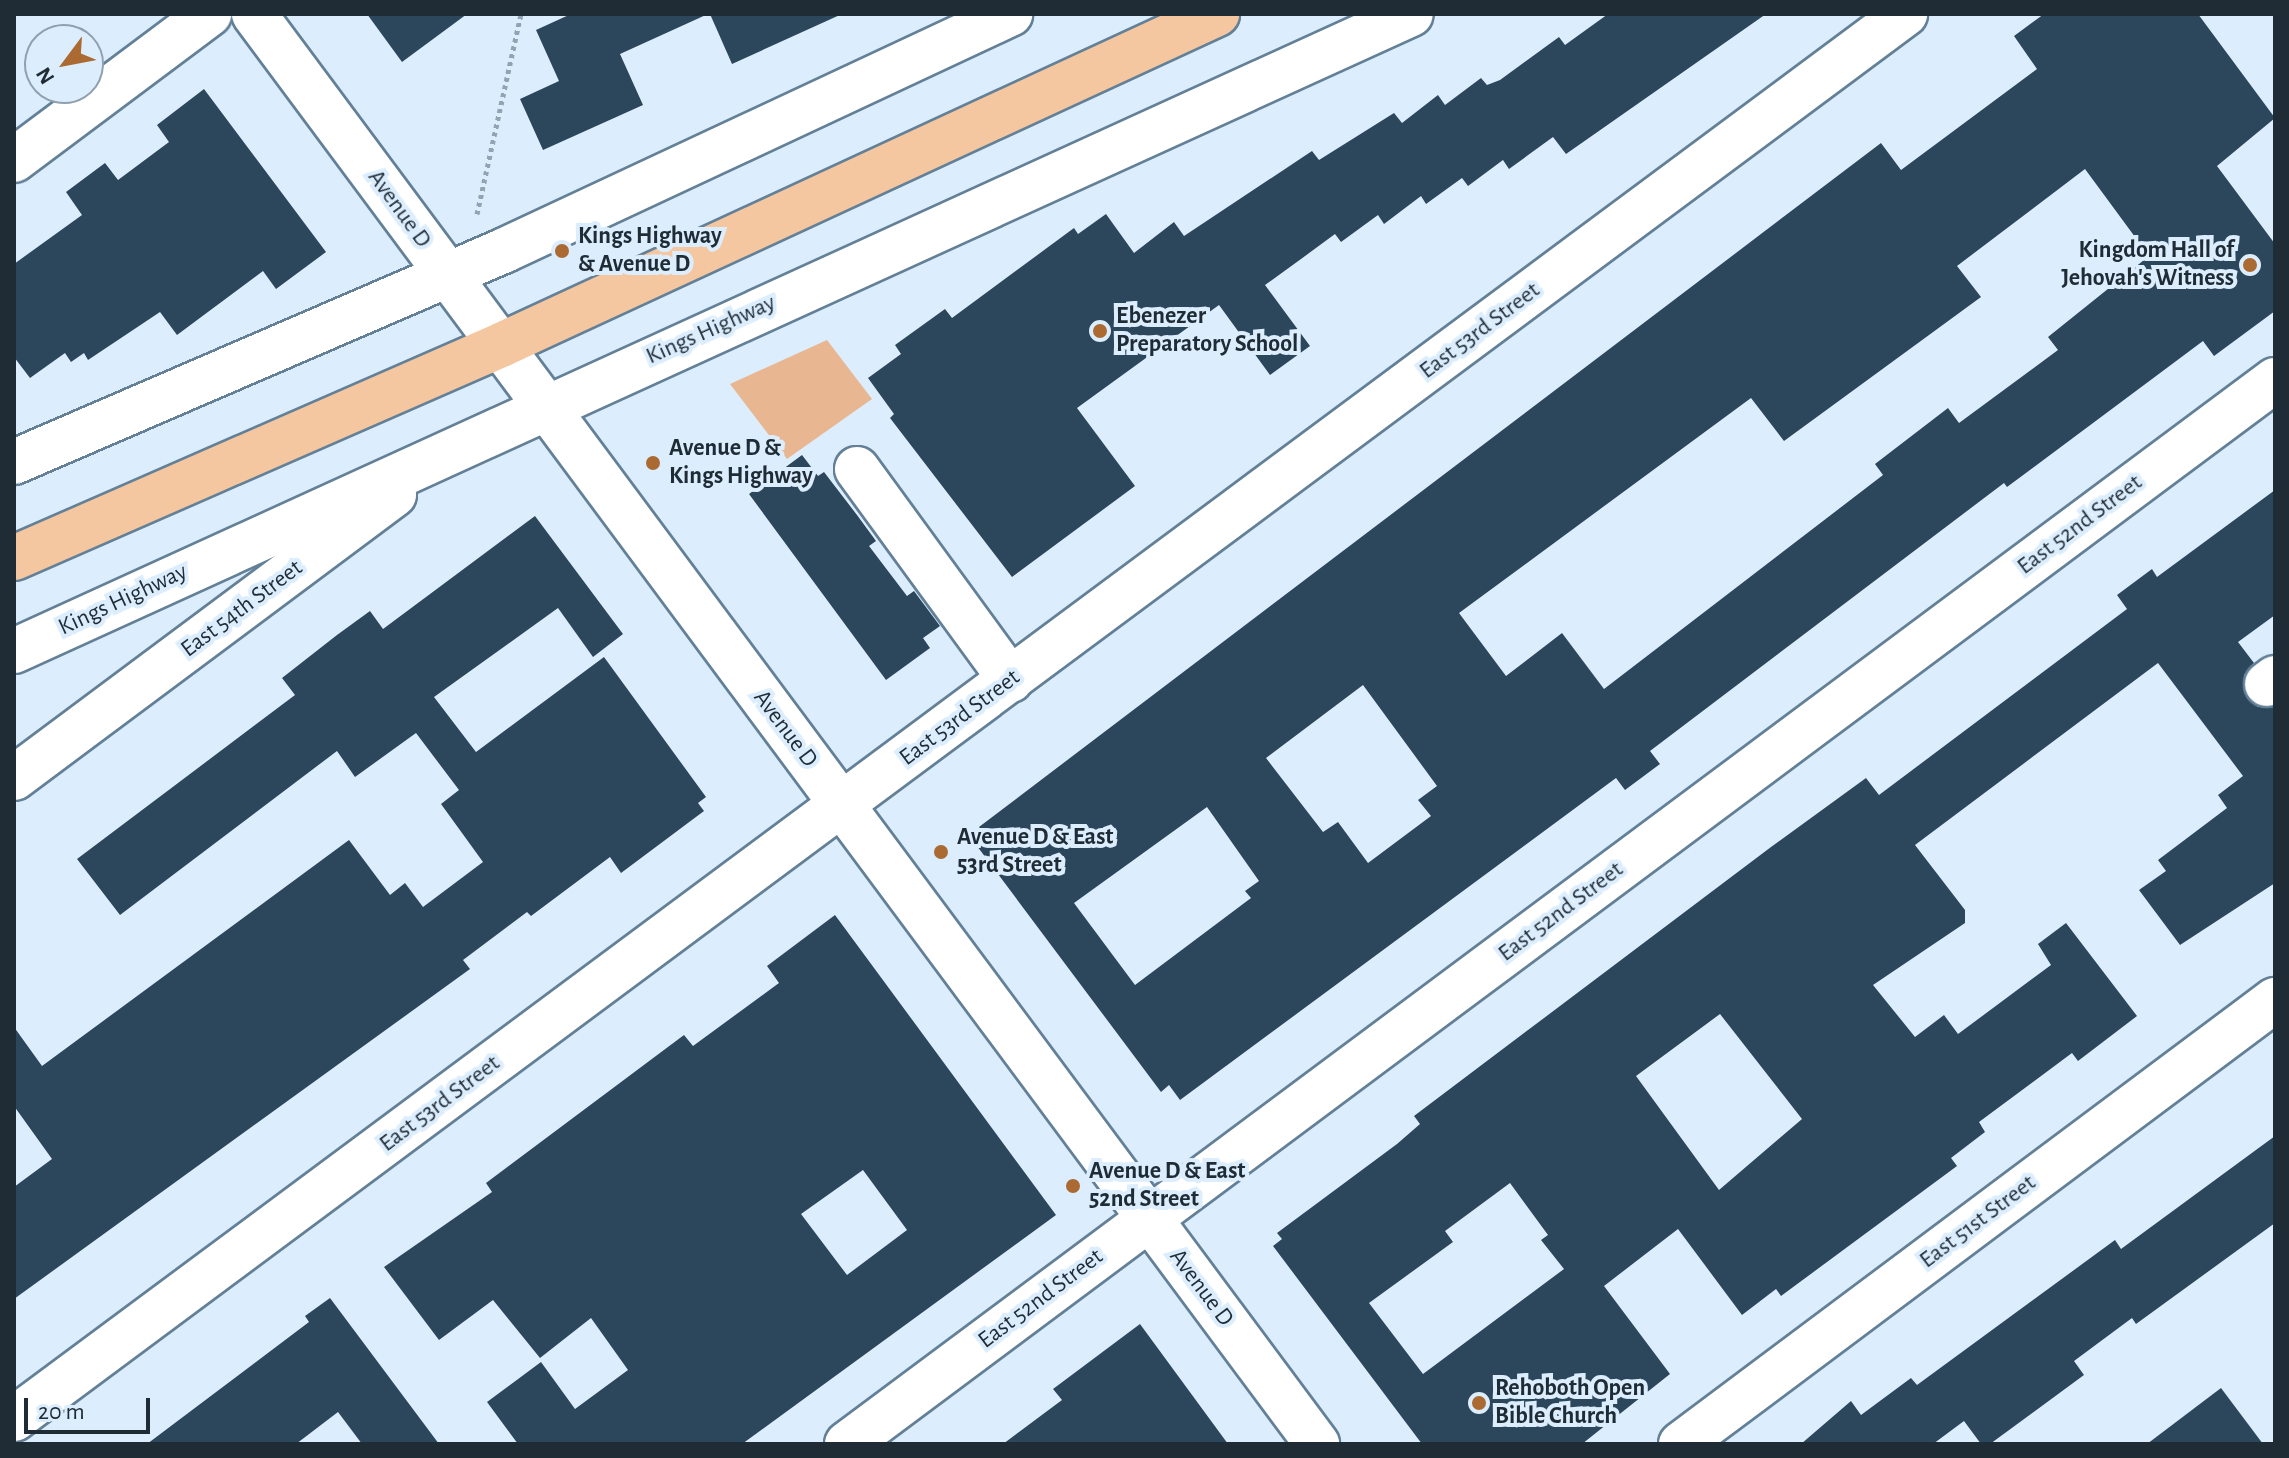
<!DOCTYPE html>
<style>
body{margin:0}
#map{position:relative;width:2289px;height:1458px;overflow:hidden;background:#dceefe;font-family:"Alegreya Sans",sans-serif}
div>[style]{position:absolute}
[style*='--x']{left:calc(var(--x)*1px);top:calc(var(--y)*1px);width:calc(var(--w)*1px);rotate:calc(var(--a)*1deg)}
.green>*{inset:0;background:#e8b792}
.building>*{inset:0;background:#2c475c}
.path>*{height:5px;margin-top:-2.5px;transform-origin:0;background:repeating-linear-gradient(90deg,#93a3b0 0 4px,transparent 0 8px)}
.roads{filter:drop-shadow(2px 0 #638097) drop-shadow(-2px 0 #638097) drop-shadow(0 2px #638097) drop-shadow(0 -2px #638097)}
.minor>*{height:44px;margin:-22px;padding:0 22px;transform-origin:22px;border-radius:22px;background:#fff}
.major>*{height:44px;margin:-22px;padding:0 22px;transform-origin:22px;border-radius:22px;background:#f4c7a1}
.dots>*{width:22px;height:22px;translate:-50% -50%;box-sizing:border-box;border:4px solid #dceefe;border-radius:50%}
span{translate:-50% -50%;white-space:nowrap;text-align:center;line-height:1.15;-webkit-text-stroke:8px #dceefe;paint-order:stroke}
.street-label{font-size:24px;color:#1f2b35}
.poi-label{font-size:24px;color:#1f2b35;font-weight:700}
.left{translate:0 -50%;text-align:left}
.right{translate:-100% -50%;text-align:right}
.frame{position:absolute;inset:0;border:16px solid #1f2b35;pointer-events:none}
.north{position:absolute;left:24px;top:24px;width:80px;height:80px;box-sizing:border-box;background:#dceefe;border:2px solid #90a0ae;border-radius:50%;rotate:238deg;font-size:22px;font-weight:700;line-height:32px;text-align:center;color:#1f2b35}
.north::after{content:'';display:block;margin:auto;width:28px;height:36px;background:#aa6a32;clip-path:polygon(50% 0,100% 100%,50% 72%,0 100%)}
.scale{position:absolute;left:24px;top:1398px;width:126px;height:36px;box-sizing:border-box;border:4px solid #1f2b35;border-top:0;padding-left:10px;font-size:24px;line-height:28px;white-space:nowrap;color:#1f2b35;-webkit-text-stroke:6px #dceefe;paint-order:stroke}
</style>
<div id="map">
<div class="green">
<div style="clip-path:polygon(827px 340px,872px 399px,787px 459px,730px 384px)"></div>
</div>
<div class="building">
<div style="clip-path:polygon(367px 14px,467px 14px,402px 62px)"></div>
<div style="clip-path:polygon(571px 14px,708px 14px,620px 54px,643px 105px,543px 150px,520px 99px,559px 81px,536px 30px)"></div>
<div style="clip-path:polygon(710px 14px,842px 14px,732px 64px)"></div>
<div style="clip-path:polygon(1608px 14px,1766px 14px,1566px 154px,1553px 137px,1509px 169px,1503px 160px,1468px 186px,1462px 178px,1426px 204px,1421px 196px,1384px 224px,1378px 215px,1341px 242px,1335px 234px,1301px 259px,1265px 285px,1310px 346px,1270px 375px,1219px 305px,1077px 408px,1135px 486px,1012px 577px,890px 418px,894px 414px,868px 378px,901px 354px,895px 345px,945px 309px,952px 318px,1074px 228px,1078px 234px,1106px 214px,1134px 253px,1174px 222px,1184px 236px,1312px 151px,1319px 160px,1394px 113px,1402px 123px,1438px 95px,1445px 105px,1481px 78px,1487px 85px,1500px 80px,1559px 37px,1565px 45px)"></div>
<div style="clip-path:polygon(evenodd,2044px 14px,2198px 14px,2275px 118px,2217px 166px,2275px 244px,2275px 311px,2214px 356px,2203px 341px,2007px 487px,2004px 483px,1650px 751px,1660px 764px,1625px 790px,1616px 778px,1180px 1100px,1169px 1085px,1161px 1092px,977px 846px,987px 838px,979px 827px,1881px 143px,1901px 170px,2037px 69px,2014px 36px,2044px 14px,2085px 169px,2149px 256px,2048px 337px,2058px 350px,1959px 423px,1948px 408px,1875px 464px,1883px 475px,1604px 689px,1562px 633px,1506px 676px,1459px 613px,1751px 398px,1784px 441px,1981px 297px,1957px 266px,2085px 169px,2044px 14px,1363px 685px,1437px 786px,1418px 800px,1431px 816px,1368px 863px,1338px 822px,1323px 832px,1266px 758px,1363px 685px,2044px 14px,1207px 807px,1259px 881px,1245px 891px,1251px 898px,1135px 985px,1074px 903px,1207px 807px)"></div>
<div style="clip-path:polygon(204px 89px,326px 252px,276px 289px,263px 271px,177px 335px,160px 312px,88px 360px,84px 353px,71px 362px,65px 353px,30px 378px,14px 357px,14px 264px,82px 215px,66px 192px,105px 163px,118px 180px,169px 142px,157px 125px)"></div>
<div style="clip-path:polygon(802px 455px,818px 476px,824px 472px,857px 515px,876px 541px,869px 546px,907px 596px,914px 591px,940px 626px,923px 638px,930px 648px,886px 680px,749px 494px)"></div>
<div style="clip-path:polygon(evenodd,2275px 490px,2275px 615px,2238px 642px,2254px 663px,2244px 675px,2247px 698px,2258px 707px,2275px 707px,2275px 883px,2180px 945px,2139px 890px,2166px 871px,2158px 860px,2227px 808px,2218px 795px,2243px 776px,2158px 663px,1915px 845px,1965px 910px,1965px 923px,1873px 985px,1915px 1037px,1944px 1015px,1958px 1034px,2051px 965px,2038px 944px,2066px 923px,2137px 1016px,2078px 1061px,2072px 1053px,1979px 1122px,1985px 1132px,1951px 1158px,1957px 1166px,1781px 1296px,1776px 1289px,1742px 1315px,1678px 1229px,1604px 1286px,1670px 1374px,1582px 1444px,1422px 1444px,1273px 1246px,1282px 1239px,1277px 1233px,1397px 1144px,1420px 1124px,1414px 1116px,1771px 847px,1866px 778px,1879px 795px,2127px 609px,2117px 595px,2152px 569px,2157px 577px,2275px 490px,1720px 1014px,1802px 1119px,1719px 1190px,1636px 1076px,1720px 1014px,2275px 490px,1510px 1183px,1548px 1235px,1541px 1240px,1564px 1269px,1423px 1374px,1369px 1303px,1453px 1242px,1445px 1231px,1510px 1183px)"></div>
<div style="clip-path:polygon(535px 516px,623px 634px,593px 657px,558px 608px,434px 697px,476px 752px,604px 657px,706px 797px,698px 803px,704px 811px,621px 873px,610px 857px,531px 916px,527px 912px,463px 960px,470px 969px,14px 1299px,14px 1187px,52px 1159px,14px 1106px,14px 1027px,42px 1066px,349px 840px,390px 895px,405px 883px,423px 907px,483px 862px,441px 804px,459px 790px,416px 733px,355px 777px,337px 751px,120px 915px,77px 859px,295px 695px,282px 678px,337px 635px,370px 611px,383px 629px)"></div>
<div style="clip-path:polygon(evenodd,835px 915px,1056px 1215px,742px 1444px,518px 1444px,487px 1402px,541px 1362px,575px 1409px,628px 1370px,591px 1318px,540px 1358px,493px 1300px,439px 1340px,384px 1267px,492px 1192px,486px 1183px,684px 1035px,693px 1046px,779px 983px,767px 966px,835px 915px,863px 1170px,907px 1230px,847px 1275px,801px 1214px,863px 1170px)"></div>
<div style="clip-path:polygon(2275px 1136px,2275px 1223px,2136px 1324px,2132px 1318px,2074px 1361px,2084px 1375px,1990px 1444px,1981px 1444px,1964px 1421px,1933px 1444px,1801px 1444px,1851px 1401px,1861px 1415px,1911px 1378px,1917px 1385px,2115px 1240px,2121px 1249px)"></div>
<div style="clip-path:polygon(330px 1298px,439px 1444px,362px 1444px,338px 1412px,296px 1444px,147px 1444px,309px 1322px,305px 1316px)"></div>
<div style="clip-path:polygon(1140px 1324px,1228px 1444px,1003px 1444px,1062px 1400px,1053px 1389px)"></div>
<div style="clip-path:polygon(2221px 1388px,2263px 1444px,2147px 1444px)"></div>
</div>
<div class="path">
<div style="--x:477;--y:214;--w:205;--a:-77.6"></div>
</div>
<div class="roads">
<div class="minor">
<div style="--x:254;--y:14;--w:1782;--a:53.37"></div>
<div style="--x:14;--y:160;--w:244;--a:-36.8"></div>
<div style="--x:14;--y:462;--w:533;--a:-23.34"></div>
<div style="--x:503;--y:251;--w:560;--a:-25.05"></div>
<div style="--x:857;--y:469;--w:261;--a:53.9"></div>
<div style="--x:14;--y:651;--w:1535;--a:-24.51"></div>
<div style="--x:2267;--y:684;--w:10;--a:-37"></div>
<div style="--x:14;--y:778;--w:474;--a:-36.7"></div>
<div style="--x:14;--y:1419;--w:2356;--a:-36.61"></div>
<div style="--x:847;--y:1444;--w:1781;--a:-36.69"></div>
<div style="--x:1681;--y:1444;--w:742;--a:-36.78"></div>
</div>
<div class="major">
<div style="--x:14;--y:558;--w:532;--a:-23.62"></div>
<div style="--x:501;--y:345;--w:789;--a:-24.81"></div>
</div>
</div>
<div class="dots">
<div style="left:562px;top:251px;background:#aa6a32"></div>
<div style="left:2250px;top:265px;background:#aa6a32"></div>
<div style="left:1100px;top:331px;background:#aa6a32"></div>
<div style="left:653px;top:463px;background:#aa6a32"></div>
<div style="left:941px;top:852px;background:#aa6a32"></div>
<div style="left:1073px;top:1186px;background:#aa6a32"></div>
<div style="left:1479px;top:1403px;background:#aa6a32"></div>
</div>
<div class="street-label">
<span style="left:399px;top:209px;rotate:54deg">Avenue D</span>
<span style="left:711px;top:330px;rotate:-24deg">Kings Highway</span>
<span style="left:1480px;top:331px;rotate:-37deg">East 53rd Street</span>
<span style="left:2080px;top:525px;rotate:-37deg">East 52nd Street</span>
<span style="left:123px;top:600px;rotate:-25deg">Kings Highway</span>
<span style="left:242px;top:609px;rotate:-37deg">East 54th Street</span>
<span style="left:960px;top:718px;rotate:-37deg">East 53rd Street</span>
<span style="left:785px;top:729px;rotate:53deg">Avenue D</span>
<span style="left:1561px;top:912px;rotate:-37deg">East 52nd Street</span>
<span style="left:440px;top:1104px;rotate:-37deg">East 53rd Street</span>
<span style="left:1978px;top:1222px;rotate:-37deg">East 51st Street</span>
<span style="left:1201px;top:1288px;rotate:53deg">Avenue D</span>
<span style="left:1041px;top:1299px;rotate:-37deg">East 52nd Street</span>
</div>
<div class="poi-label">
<span class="left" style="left:578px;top:251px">Kings Highway<br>&amp; Avenue D</span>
<span class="right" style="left:2234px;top:265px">Kingdom Hall of<br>Jehovah's Witness</span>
<span class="left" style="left:1116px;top:331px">Ebenezer<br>Preparatory School</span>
<span class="left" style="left:669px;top:463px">Avenue D &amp;<br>Kings Highway</span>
<span class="left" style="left:957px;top:852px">Avenue D &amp; East<br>53rd Street</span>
<span class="left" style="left:1089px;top:1186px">Avenue D &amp; East<br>52nd Street</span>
<span class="left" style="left:1495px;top:1403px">Rehoboth Open<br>Bible Church</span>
</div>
<div class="frame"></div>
<div class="north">N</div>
<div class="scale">20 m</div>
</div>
